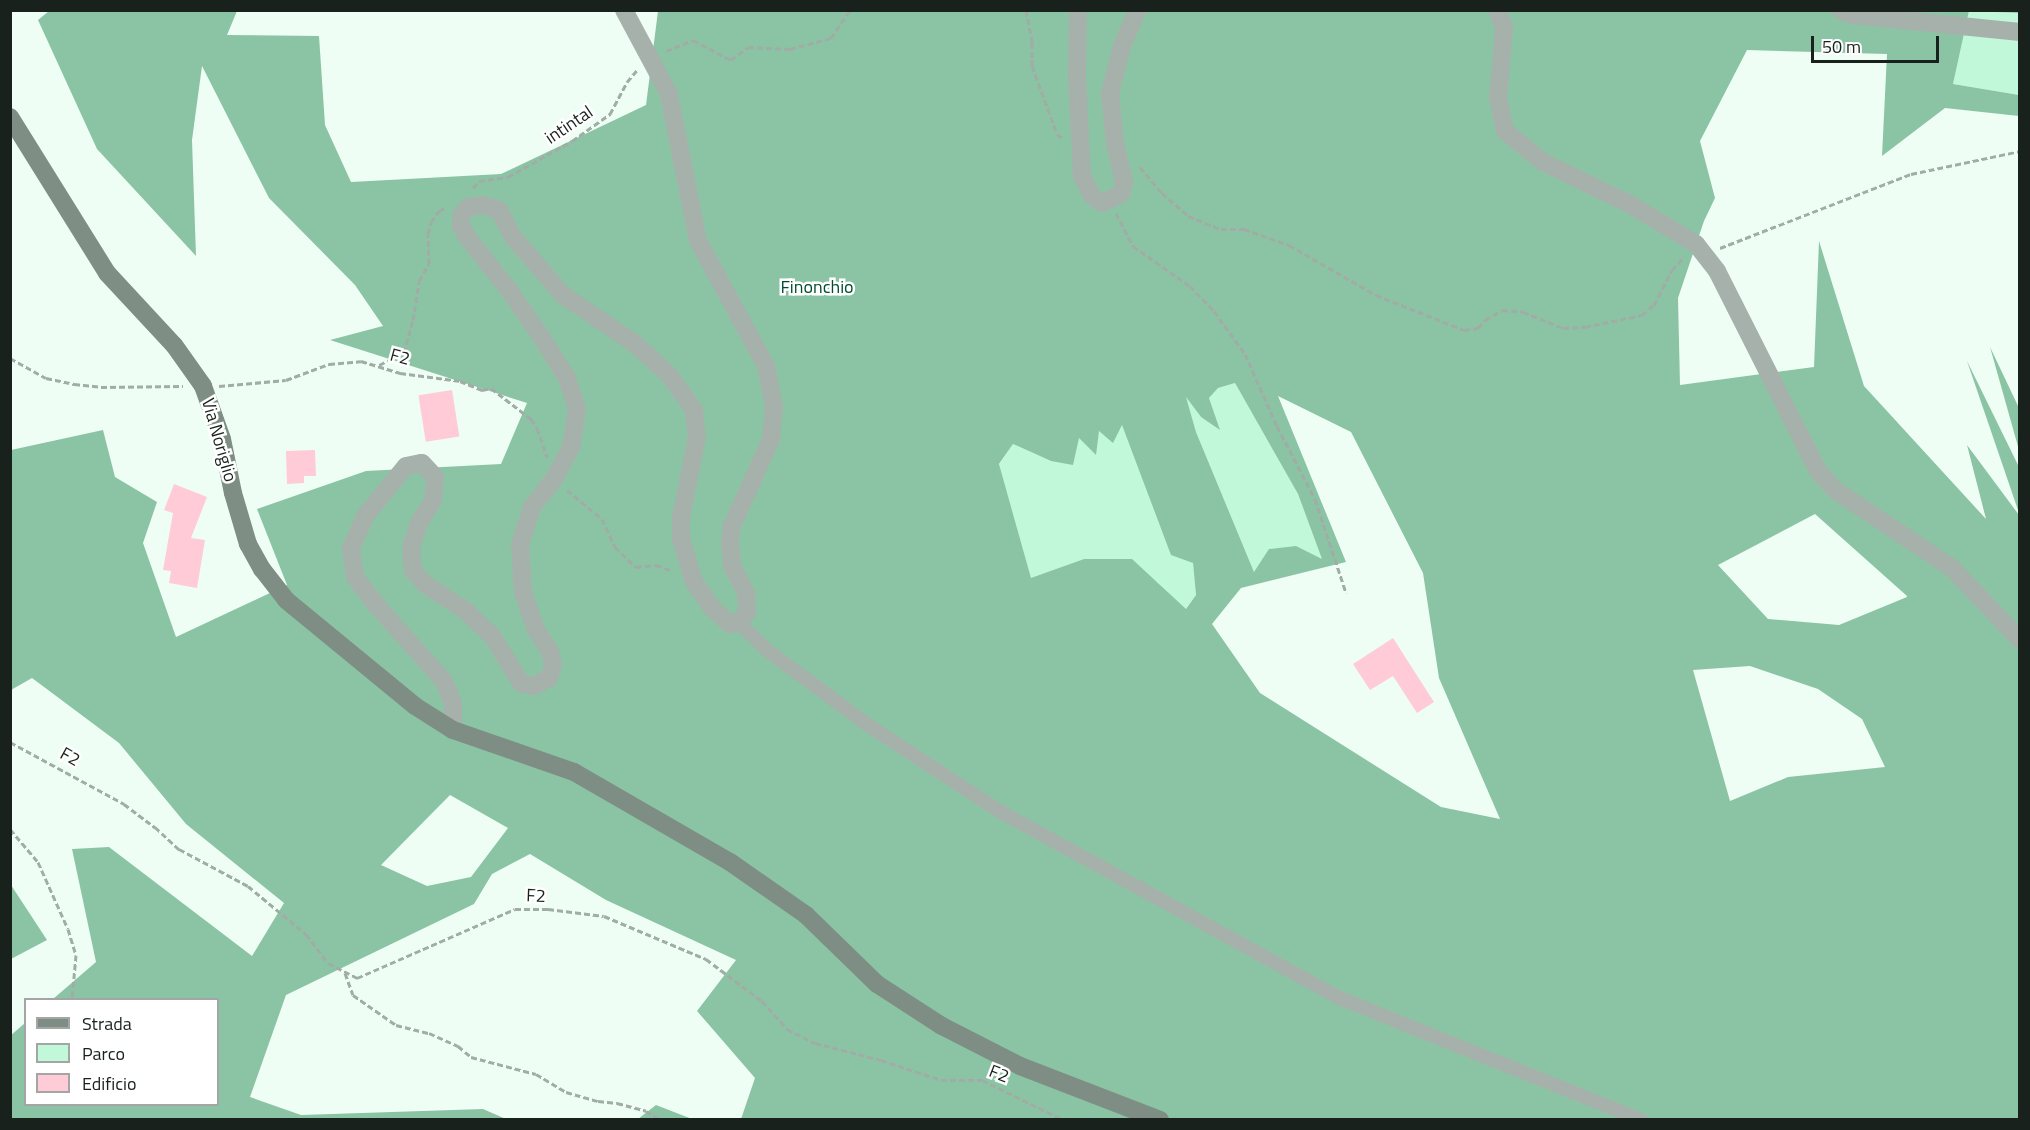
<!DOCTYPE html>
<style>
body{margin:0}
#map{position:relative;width:2030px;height:1130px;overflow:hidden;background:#effef5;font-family:"Titillium Web",sans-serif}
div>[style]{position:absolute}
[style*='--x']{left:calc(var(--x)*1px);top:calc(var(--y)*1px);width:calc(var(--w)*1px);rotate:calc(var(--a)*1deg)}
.green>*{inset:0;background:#c1f8d9}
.forest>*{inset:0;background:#8bc4a4}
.building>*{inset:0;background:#fecbd7;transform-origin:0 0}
.path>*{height:3px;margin-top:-1.5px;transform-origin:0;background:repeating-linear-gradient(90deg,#a0aca5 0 6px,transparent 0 9px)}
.minor>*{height:14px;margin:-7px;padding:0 7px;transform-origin:7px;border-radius:7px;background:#a7b1ab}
.tertiary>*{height:18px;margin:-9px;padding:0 9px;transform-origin:9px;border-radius:9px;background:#a7b1ab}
.secondary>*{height:18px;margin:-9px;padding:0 9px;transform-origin:9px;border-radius:9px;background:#7f8e85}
span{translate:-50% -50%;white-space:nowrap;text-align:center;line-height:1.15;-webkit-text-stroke:5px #fff;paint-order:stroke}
.street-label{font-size:18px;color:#18211c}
.park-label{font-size:18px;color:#004c2f}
.frame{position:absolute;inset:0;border:12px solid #18211c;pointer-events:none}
.legend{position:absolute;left:24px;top:998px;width:195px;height:108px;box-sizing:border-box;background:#fff;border:2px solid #a3a6a4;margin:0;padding:8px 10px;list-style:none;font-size:18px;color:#18211c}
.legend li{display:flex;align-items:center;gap:12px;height:30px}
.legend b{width:30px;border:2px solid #a3a6a4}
.scale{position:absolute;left:1811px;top:36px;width:128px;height:27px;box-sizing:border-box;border:3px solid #18211c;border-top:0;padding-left:8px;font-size:18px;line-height:21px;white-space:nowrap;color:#18211c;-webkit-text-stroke:4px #fff;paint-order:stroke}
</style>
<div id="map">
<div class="green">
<div style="clip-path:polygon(1969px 11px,2019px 13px,2019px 95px,1953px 84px)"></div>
<div style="clip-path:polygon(1235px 383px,1298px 494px,1323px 560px,1254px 572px,1196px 432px,1185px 395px,1201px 417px,1219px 428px,1209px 398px,1218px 388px)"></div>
<div style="clip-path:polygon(1122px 424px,1137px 461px,1193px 563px,1196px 595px,1185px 610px,1156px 581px,1084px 559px,1031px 579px,999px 465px,1013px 444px,1051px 461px,1079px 438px)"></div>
</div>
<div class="forest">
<div style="clip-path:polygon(evenodd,49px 11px,237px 11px,227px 35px,319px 36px,325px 125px,351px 182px,501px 174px,646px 105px,658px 11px,2019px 11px,2019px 13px,1969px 11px,1953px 84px,2019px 95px,2019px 116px,1945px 108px,1882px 156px,1887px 54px,1747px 50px,1700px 141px,1715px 198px,1704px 221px,1678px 298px,1680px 385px,1814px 367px,1819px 241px,1864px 386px,1986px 519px,1967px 445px,2019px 515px,2019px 1119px,741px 1119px,755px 1078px,697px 1011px,736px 960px,606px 900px,530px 854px,492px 874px,474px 904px,286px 995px,250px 1097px,301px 1115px,483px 1109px,506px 1119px,11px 1119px,10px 1036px,25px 1023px,26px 1104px,218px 1104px,218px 1000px,53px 999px,96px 962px,72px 849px,109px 847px,252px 956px,284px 903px,186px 824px,119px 743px,32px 678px,11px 690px,11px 450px,103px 430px,115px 477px,157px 502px,143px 543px,176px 637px,287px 585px,257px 509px,366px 471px,501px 464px,527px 403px,330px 340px,383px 326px,355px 285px,269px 198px,202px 66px,192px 140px,196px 256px,97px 149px,38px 20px,49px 11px,1235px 383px,1298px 494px,1322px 559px,1296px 546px,1269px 549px,1254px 572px,1196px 432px,1186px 397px,1201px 417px,1220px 430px,1209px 398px,1218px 388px,1235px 383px,49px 11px,1278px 396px,1351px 432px,1423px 573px,1439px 678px,1500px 819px,1441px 807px,1260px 693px,1212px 624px,1241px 588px,1346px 562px,1278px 396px,49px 11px,1122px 425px,1171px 555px,1193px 563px,1196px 595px,1186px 609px,1132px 559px,1084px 559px,1031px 578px,999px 464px,1013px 444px,1051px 461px,1073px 465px,1079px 438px,1096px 455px,1099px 431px,1113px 443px,1122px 425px,49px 11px,1815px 514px,1907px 596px,1907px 597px,1839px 625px,1768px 619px,1718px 565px,1815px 514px,49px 11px,1750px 666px,1818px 689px,1862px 719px,1885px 767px,1788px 777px,1730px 801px,1693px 670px,1750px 666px,49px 11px,450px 795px,508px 828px,471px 877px,427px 886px,381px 865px,450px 795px)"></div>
<div style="clip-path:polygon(1990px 347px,2019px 408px,2019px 450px)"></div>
<div style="clip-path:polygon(1967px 361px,2019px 467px,2019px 513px)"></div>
<div style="clip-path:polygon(11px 885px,47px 940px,11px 959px,10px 958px)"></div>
<div style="clip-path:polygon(656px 1105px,692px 1119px,638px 1119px)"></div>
</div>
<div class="building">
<div style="left:452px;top:390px;width:47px;height:34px;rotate:81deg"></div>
<div style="clip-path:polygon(315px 450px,316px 476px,304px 476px,304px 483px,287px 484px,286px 451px)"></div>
<div style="clip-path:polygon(174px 484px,207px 497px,191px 538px,205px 540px,197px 588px,169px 583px,171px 571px,163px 570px,173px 513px,164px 510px)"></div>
<div style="clip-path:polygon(1393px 638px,1434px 702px,1417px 713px,1393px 676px,1370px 690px,1353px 664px)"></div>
</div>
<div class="path">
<div style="--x:1026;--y:10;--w:33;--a:79"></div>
<div style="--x:1032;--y:42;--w:24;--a:90"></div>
<div style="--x:1032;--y:66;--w:72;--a:69.8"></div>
<div style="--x:1057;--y:134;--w:6;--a:39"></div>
<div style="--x:666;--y:51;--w:29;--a:-22"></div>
<div style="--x:693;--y:40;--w:43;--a:27.8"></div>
<div style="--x:731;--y:60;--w:21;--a:-37"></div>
<div style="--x:748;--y:47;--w:42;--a:2.7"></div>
<div style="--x:790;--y:49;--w:42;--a:-15"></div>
<div style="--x:831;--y:38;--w:34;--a:-56"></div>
<div style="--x:1140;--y:167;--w:34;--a:50"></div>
<div style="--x:1162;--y:193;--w:35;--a:41"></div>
<div style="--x:1188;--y:216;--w:35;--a:22"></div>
<div style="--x:1221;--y:229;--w:23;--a:0"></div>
<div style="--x:1244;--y:229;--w:48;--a:19.6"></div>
<div style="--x:1289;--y:245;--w:100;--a:29.9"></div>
<div style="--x:1376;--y:295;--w:95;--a:21.7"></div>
<div style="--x:1464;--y:330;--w:14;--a:-8"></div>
<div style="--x:1478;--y:328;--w:11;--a:-49"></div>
<div style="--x:1485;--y:320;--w:20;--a:-30"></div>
<div style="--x:1502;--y:310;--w:21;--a:5"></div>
<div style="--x:1523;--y:312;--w:43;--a:21.8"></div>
<div style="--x:1563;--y:328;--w:22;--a:-3"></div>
<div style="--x:1585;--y:327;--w:58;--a:-11.9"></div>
<div style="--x:1642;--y:315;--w:16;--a:-40"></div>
<div style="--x:1654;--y:305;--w:39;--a:-63"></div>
<div style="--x:1672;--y:270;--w:18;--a:-47"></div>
<div style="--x:473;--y:188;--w:9;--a:-49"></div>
<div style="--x:479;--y:181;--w:29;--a:-8"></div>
<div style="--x:508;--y:177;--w:73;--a:-29.4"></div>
<div style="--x:572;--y:141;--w:47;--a:-35.4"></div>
<div style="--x:610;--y:114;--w:36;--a:-62"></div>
<div style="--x:627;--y:82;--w:17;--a:-50"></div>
<div style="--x:1116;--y:213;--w:37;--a:63"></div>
<div style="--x:1133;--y:246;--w:70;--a:35.1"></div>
<div style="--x:1190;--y:286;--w:35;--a:46"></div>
<div style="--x:1214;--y:311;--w:53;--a:54.2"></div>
<div style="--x:1245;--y:354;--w:79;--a:66"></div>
<div style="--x:1277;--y:426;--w:82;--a:62.5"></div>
<div style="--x:1315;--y:499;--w:99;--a:71.7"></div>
<div style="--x:1720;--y:248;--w:205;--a:-21.2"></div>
<div style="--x:1911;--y:174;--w:111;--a:-11.9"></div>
<div style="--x:10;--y:358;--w:41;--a:29.1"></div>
<div style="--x:46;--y:378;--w:29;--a:12"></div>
<div style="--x:74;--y:384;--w:27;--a:6"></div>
<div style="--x:101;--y:387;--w:82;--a:-0.7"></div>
<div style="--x:379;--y:365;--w:28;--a:-26"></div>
<div style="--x:404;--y:353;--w:34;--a:-75"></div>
<div style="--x:413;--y:320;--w:39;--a:-81"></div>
<div style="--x:419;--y:281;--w:20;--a:-60"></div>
<div style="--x:429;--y:264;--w:30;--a:-92"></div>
<div style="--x:428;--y:234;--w:12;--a:-76"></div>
<div style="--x:431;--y:222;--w:14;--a:-54"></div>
<div style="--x:439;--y:211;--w:8;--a:-30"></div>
<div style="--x:219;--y:386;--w:67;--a:-5.1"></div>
<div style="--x:286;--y:380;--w:46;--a:-20.4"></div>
<div style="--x:329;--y:364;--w:32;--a:-5"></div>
<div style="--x:361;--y:361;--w:41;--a:17.1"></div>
<div style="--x:400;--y:373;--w:61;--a:7.6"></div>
<div style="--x:460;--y:381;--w:24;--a:22"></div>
<div style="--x:482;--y:390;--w:9;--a:-13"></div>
<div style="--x:491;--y:388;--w:51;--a:37.8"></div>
<div style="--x:531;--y:419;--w:11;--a:56"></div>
<div style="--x:537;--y:428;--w:31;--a:71"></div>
<div style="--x:567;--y:490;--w:45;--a:39.6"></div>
<div style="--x:602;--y:519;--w:31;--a:65"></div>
<div style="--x:615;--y:547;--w:29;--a:44"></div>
<div style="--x:636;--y:567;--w:20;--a:-6"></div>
<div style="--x:656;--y:565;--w:18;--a:19"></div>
<div style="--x:10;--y:742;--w:130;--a:28.5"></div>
<div style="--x:124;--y:804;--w:39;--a:37"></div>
<div style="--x:155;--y:827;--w:33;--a:43"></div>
<div style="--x:179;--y:849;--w:78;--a:28.2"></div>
<div style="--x:248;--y:886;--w:75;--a:39.6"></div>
<div style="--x:306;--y:934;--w:36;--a:53"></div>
<div style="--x:328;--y:963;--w:33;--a:27"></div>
<div style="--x:357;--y:978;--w:172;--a:-23.6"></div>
<div style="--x:515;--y:909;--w:33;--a:0"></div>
<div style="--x:548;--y:909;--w:56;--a:7.1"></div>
<div style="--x:604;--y:916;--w:111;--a:22.9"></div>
<div style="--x:706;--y:959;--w:70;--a:36.9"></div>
<div style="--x:762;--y:1001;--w:38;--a:48"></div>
<div style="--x:787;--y:1029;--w:31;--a:27"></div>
<div style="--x:815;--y:1043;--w:68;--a:14.4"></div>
<div style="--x:881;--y:1060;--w:63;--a:18.4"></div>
<div style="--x:941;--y:1080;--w:41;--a:0"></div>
<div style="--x:982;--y:1080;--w:91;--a:26"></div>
<div style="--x:10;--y:829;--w:43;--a:49.7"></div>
<div style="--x:38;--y:862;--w:73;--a:65.9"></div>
<div style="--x:68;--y:929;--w:27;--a:73"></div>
<div style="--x:76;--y:955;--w:45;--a:95.1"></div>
<div style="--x:345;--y:973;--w:23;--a:70"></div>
<div style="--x:353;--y:995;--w:52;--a:34.9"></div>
<div style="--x:396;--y:1025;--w:34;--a:14"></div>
<div style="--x:429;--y:1033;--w:32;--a:24"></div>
<div style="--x:458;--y:1046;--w:17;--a:40"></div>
<div style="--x:471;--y:1057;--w:67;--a:14.7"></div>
<div style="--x:536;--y:1074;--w:35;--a:31"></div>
<div style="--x:566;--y:1092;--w:33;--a:16"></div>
<div style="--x:598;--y:1101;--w:19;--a:6"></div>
<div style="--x:617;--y:1103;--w:30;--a:15"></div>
<div style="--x:646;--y:1111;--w:17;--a:31"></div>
</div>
<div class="minor">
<div style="--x:739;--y:623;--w:40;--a:44"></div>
<div style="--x:768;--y:651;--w:124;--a:36.5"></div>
<div style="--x:868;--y:725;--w:157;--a:33.3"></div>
<div style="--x:999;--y:811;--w:386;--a:28.8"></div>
<div style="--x:1337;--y:997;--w:329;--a:22"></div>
</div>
<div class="tertiary">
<div style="--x:1078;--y:10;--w:67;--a:90.9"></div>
<div style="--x:1077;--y:77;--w:99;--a:87.1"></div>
<div style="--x:1082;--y:176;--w:22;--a:63"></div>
<div style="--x:1092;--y:196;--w:12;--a:35"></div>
<div style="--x:1102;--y:203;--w:21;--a:-25"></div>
<div style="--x:1121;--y:194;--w:12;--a:-76"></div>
<div style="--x:1124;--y:182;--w:39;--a:-103"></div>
<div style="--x:1115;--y:144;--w:51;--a:-95.6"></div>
<div style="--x:1110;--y:93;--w:49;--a:-75.7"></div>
<div style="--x:1122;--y:46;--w:39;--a:-67"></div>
<div style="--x:1497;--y:10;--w:18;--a:68"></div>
<div style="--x:1504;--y:27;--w:71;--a:94.8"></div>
<div style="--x:1498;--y:98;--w:34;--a:78"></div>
<div style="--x:1505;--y:131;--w:49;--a:39.2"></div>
<div style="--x:1543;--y:162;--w:98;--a:26"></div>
<div style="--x:1631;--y:205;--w:76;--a:31"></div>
<div style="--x:1696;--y:244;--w:34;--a:52"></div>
<div style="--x:1717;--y:271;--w:224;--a:63.2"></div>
<div style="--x:1818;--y:471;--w:25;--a:48"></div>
<div style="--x:1835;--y:490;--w:141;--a:33.7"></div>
<div style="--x:1952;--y:568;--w:99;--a:46.6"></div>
<div style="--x:1840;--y:10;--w:13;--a:23"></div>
<div style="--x:1852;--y:15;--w:169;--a:5.8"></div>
<div style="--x:453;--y:730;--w:27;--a:-90"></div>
<div style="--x:453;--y:703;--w:25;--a:-113"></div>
<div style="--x:443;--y:680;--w:99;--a:-131.7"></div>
<div style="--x:377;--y:606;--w:36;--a:-127"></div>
<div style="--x:355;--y:577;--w:29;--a:-98"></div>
<div style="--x:351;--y:548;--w:36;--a:-66"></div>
<div style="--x:366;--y:515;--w:63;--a:-50.8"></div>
<div style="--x:406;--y:466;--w:16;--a:-11"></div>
<div style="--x:422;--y:463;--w:19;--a:47"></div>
<div style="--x:435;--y:477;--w:23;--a:95"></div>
<div style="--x:433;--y:500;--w:27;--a:121"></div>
<div style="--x:419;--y:523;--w:26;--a:108"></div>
<div style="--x:411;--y:548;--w:23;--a:85"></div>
<div style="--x:413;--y:571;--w:19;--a:47"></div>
<div style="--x:426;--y:585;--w:46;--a:32.7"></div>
<div style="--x:465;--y:610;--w:39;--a:44"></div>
<div style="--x:493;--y:637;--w:54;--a:58.7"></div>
<div style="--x:521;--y:683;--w:13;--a:13"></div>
<div style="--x:534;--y:686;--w:17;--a:-28"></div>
<div style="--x:549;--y:678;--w:14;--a:-73"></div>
<div style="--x:553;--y:665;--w:13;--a:-103"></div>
<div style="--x:550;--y:652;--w:26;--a:-122"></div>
<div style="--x:536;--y:630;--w:39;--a:-109"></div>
<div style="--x:523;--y:593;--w:49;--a:-93.5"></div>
<div style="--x:520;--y:544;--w:39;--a:-72"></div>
<div style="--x:532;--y:507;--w:36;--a:-52"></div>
<div style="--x:554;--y:479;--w:36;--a:-62"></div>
<div style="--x:571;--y:447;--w:38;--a:-81"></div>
<div style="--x:577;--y:409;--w:33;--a:-108"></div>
<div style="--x:567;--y:378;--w:36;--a:-122"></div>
<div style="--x:548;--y:347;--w:69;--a:-124.4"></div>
<div style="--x:509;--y:290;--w:68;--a:-128.4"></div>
<div style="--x:467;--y:237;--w:13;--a:-119"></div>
<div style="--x:461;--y:226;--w:10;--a:-90"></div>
<div style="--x:461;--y:216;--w:11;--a:-52"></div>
<div style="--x:468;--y:207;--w:14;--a:-8"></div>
<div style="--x:482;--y:205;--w:18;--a:16"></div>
<div style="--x:499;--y:210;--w:30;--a:63"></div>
<div style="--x:513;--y:237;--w:77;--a:49.2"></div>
<div style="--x:563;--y:295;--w:86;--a:34.1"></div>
<div style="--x:634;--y:343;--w:49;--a:42.5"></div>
<div style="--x:670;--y:376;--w:42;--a:54.8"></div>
<div style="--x:694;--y:410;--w:27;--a:84"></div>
<div style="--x:697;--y:437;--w:82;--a:101.3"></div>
<div style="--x:681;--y:517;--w:22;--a:90"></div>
<div style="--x:681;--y:539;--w:45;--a:73.2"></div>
<div style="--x:694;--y:582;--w:33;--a:55"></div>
<div style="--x:713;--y:609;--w:23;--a:41"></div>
<div style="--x:730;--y:624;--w:9;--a:-6"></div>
<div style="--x:739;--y:623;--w:14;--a:-54"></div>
<div style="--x:747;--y:612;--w:19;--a:-93"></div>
<div style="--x:746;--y:593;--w:31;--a:-117"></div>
<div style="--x:732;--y:565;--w:21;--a:-95"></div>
<div style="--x:730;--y:544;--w:16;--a:-86"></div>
<div style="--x:731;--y:528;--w:98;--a:-65.8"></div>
<div style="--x:771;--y:439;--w:33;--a:-85"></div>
<div style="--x:774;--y:406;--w:41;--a:-101.3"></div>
<div style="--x:766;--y:366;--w:142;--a:-118.5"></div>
<div style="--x:698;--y:241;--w:150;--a:-101.2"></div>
<div style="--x:669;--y:94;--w:95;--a:-118.2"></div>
</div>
<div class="secondary">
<div style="--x:10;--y:117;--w:184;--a:58.1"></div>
<div style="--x:107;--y:273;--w:98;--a:47.1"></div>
<div style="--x:174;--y:345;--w:50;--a:54.7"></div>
<div style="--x:203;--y:386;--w:56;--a:70.3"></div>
<div style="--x:222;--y:439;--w:55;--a:78.5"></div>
<div style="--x:233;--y:493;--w:53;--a:73.6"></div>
<div style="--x:248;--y:544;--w:29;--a:61"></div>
<div style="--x:262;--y:569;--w:39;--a:52"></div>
<div style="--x:286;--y:600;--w:167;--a:39.4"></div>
<div style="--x:415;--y:706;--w:45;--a:32.3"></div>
<div style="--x:453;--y:730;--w:128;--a:19.1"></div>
<div style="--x:574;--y:772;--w:180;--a:30"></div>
<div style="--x:730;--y:862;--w:93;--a:34.9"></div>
<div style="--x:806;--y:915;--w:99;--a:44.2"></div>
<div style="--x:877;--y:984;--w:77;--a:32.9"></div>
<div style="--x:942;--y:1026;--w:88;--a:27.1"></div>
<div style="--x:1020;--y:1066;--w:150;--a:21.1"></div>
</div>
<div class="street-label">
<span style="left:569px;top:125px;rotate:-34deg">intintal</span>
<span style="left:400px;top:357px;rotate:15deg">F2</span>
<span style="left:219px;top:440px;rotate:74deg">Via Noriglio</span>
<span style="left:70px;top:757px;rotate:29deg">F2</span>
<span style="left:536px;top:896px;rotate:2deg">F2</span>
<span style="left:999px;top:1074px;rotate:21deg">F2</span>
</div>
<div class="park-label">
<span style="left:817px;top:287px">Finonchio</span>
</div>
<div class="frame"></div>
<ul class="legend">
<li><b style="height:8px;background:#7f8e85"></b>Strada</li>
<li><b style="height:16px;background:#c1f8d9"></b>Parco</li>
<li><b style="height:16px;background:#fecbd7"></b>Edificio</li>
</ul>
<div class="scale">50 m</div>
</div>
